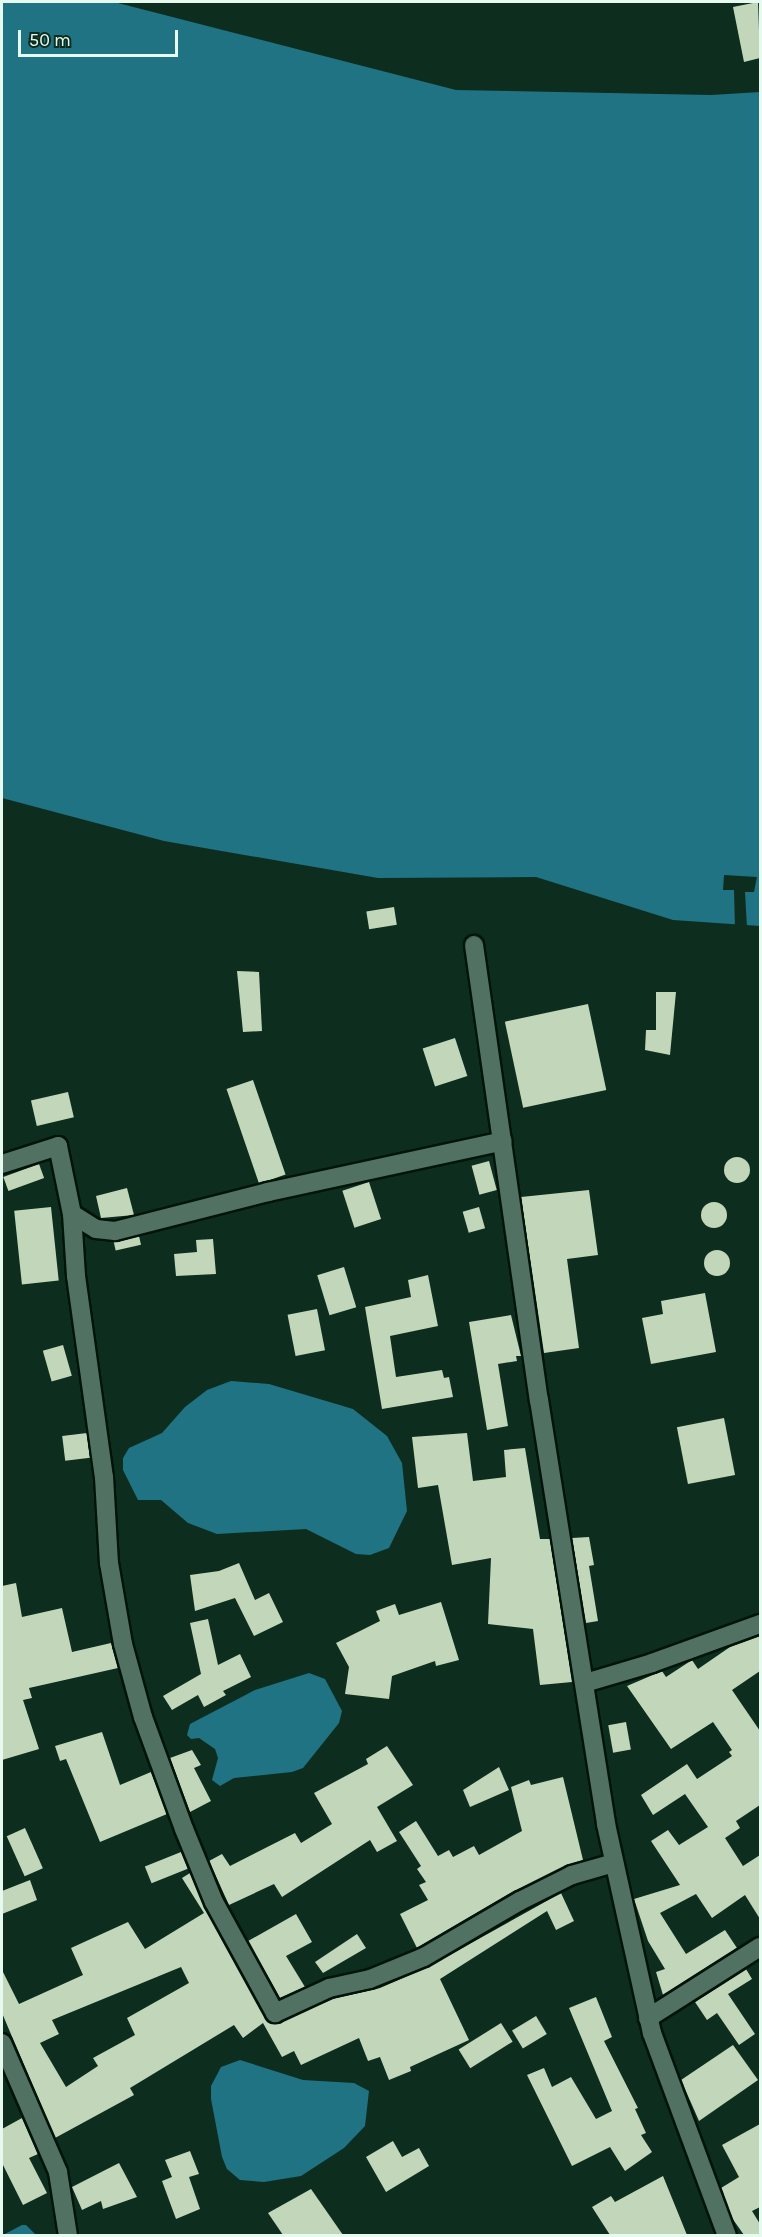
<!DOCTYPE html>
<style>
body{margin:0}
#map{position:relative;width:762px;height:2237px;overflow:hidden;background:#0d2d1f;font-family:Karla,sans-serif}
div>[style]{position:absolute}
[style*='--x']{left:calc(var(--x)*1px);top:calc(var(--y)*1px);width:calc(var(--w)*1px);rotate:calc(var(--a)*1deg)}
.water>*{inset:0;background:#1f7383}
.pier>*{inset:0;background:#0d2d1f}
.building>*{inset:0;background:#c2d7b9;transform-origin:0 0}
.round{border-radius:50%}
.roads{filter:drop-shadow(2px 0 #00140a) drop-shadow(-2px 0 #00140a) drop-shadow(0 2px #00140a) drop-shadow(0 -2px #00140a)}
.minor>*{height:18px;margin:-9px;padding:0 9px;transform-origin:9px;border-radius:9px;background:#517262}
.tertiary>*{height:18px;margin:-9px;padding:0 9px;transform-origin:9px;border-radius:9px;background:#517262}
span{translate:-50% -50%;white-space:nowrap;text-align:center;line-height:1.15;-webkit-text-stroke:6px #0d2d1f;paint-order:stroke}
.frame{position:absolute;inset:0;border:3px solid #e7faf0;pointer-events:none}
.scale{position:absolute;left:18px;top:30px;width:160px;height:27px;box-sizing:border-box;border:3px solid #e7faf0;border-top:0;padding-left:8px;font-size:18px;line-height:21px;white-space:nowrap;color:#e7faf0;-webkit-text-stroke:4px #0d2d1f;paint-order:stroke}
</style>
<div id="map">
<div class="water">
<div style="clip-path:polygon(2px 2px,114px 2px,456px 90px,711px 95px,760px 92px,760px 926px,673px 920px,536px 877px,378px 878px,164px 841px,2px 798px)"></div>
<div style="clip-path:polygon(231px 1381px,269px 1384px,353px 1409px,387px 1436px,402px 1463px,407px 1511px,389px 1548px,370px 1555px,356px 1554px,306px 1529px,217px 1534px,188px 1523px,161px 1500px,138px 1500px,123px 1470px,123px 1458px,129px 1448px,162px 1433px,185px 1407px,207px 1390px)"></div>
<div style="clip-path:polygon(309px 1673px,325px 1679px,342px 1711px,339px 1723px,303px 1768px,292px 1772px,234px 1778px,220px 1786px,212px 1780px,218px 1758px,215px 1749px,199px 1738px,191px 1739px,187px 1735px,190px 1724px,255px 1690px)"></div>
<div style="clip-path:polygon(240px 2060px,303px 2080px,354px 2083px,369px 2091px,365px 2126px,344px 2148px,301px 2176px,264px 2182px,240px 2180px,227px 2169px,222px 2157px,211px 2099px,211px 2086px,221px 2067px)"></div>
<div style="clip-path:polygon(26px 2225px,36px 2235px,3px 2235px,22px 2225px)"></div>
</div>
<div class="pier">
<div style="clip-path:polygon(724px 875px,757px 877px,754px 892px,745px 892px,747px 928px,735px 928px,734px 890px,723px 890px)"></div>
</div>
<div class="building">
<div style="clip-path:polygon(758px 2px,760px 58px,744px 62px,733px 7px)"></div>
<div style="left:394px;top:907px;width:18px;height:28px;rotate:81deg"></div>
<div style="clip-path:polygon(237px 971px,259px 972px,262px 1031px,243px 1032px)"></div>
<div style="clip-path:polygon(656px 992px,676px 992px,670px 1055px,645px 1050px,646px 1030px,656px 1030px)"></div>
<div style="left:588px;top:1004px;width:88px;height:85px;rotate:78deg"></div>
<div style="left:455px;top:1038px;width:40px;height:34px;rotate:72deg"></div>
<div style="left:253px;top:1080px;width:100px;height:28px;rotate:71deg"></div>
<div style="left:68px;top:1092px;width:26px;height:38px;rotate:77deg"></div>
<div class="round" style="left:724px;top:1157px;width:26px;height:26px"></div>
<div style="left:489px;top:1161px;width:30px;height:18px;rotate:75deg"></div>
<div style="left:39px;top:1164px;width:15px;height:38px;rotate:70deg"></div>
<div style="left:369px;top:1182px;width:39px;height:28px;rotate:72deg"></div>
<div style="clip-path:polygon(127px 1188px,134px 1215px,101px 1218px,96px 1196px)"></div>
<div style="clip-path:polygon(589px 1190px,598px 1255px,567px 1259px,579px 1348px,544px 1353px,521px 1197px)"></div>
<div class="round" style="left:701px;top:1202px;width:26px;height:26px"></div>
<div style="left:51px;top:1207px;width:74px;height:37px;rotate:84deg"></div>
<div style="left:479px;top:1207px;width:22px;height:17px;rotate:74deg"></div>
<div style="left:139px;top:1236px;width:9px;height:26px;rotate:77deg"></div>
<div style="clip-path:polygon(213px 1239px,216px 1274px,176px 1276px,174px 1254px,197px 1252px,196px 1240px)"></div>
<div class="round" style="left:704px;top:1250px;width:26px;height:26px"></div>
<div style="left:344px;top:1267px;width:42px;height:28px;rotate:73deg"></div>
<div style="clip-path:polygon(428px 1275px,438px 1326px,390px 1336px,396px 1377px,442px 1370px,444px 1378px,449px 1377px,453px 1397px,382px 1409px,365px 1307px,411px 1297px,408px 1280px)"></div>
<div style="clip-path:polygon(705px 1293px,716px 1352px,651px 1364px,642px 1318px,663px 1314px,661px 1301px)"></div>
<div style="left:317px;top:1309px;width:42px;height:30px;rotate:79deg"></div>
<div style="clip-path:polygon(511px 1315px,521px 1356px,516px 1356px,517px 1361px,498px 1364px,508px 1426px,487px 1430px,469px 1322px)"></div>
<div style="left:63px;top:1345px;width:32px;height:21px;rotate:74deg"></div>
<div style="left:724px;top:1418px;width:58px;height:48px;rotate:79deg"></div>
<div style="left:87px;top:1433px;width:25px;height:25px;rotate:83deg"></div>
<div style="clip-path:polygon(467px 1433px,473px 1481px,506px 1477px,504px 1450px,525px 1448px,540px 1539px,550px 1539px,572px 1682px,540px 1685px,533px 1629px,488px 1624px,491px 1558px,452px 1565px,438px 1485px,418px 1488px,412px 1437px)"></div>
<div style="clip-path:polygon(589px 1537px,594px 1565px,589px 1566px,598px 1621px,586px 1623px,572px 1538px)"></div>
<div style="clip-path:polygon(239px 1563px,255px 1600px,269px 1593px,283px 1622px,254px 1636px,235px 1598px,195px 1611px,190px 1575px,219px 1571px)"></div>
<div style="clip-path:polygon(16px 1583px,22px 1617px,62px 1608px,72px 1652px,111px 1643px,118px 1668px,29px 1688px,32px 1698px,23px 1700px,39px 1749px,2px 1760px,2px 1586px)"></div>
<div style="clip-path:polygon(441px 1602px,459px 1660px,436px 1666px,435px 1661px,392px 1676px,389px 1699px,345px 1694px,349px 1667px,336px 1643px,380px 1621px,376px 1611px,395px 1604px,399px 1615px)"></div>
<div style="clip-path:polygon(208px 1619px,218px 1665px,240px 1654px,251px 1677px,223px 1691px,226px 1695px,204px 1707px,198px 1695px,172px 1710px,163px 1696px,201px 1674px,190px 1623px)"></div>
<div style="clip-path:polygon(760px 1636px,760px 1671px,732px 1690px,760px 1731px,760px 1805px,736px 1821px,740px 1828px,725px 1838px,743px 1866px,760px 1855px,760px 1919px,745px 1895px,712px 1918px,696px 1894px,660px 1913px,686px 1954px,725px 1930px,737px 1948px,663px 1995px,656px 1972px,665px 1969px,648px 1941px,634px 1899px,680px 1885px,651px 1841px,668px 1830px,679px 1845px,708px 1827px,685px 1794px,653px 1815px,641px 1795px,687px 1764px,697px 1779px,732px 1756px,729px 1752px,732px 1750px,713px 1722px,671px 1749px,627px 1686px,662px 1671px,666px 1677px,692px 1660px,698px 1669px,730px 1647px)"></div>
<div style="left:626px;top:1722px;width:28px;height:18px;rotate:80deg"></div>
<div style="clip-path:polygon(102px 1732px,120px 1785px,151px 1772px,167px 1814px,100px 1842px,66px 1759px,60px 1761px,55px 1746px)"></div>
<div style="clip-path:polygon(387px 1746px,413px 1785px,377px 1807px,397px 1841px,377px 1852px,370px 1840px,282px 1897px,274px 1884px,229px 1905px,209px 1861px,222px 1854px,230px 1866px,295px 1833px,301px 1843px,332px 1824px,314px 1793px,368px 1764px,366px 1759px)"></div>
<div style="clip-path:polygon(192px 1750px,201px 1765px,194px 1768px,211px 1801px,190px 1812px,170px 1758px)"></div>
<div style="clip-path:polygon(499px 1767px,509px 1790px,470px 1807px,463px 1790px)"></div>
<div style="clip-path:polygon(563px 1777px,583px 1860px,514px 1891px,417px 1948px,400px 1914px,428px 1900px,419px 1885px,426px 1882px,417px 1869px,421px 1866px,399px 1832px,416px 1821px,438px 1856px,449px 1850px,453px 1857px,474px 1846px,479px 1855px,522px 1831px,511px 1787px,529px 1780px,531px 1785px)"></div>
<div style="left:25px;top:1828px;width:44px;height:20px;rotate:66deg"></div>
<div style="left:181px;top:1852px;width:18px;height:39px;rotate:68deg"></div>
<div style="clip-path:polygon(evenodd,190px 1873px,204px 1907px,265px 2018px,274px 2024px,333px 1999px,380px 1988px,428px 1967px,561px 1893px,574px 1921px,556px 1930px,547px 1911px,440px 1979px,469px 2040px,410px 2067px,411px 2071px,389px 2080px,380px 2057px,368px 2061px,359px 2038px,301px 2065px,294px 2051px,282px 2057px,263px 2023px,243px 2038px,234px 2025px,130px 2088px,134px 2095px,55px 2138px,2px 2013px,2px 1970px,19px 2004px,83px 1975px,71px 1948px,128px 1922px,145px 1949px,204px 1913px,182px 1878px,190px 1873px,181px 1967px,189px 1983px,127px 2018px,135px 2035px,93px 2058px,98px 2066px,66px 2087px,40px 2043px,59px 2034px,52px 2020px,181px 1967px)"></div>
<div style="clip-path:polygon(30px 1880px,37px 1900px,2px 1914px,2px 1891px)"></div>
<div style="clip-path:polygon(296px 1914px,312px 1942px,286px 1956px,305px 1987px,280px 1998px,248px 1941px)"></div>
<div style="clip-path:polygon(357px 1934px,366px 1948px,323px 1973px,315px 1962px)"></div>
<div style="clip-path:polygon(746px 1969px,752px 1979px,728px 1994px,755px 2034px,739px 2045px,717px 2013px,707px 2020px,695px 2002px)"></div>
<div style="clip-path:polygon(596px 1997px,612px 2037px,604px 2041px,638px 2108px,635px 2109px,646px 2133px,641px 2135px,652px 2152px,625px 2171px,610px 2147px,572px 2166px,527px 2075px,544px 2068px,552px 2087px,571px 2077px,596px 2119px,612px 2111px,569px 2008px)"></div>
<div style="left:536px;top:2016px;width:21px;height:28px;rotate:59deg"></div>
<div style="left:501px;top:2023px;width:22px;height:50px;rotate:58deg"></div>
<div style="clip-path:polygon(733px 2045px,758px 2080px,699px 2121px,681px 2080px)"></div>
<div style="clip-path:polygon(22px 2118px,38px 2154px,29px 2158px,47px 2193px,23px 2205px,2px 2163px,2px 2129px)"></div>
<div style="clip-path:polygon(760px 2124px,760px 2207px,752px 2211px,760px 2224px,760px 2235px,744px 2235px,732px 2218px,721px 2188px,739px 2177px,722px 2145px)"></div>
<div style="clip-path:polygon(393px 2141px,402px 2157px,419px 2148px,429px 2166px,386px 2192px,366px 2157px)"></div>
<div style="clip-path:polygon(190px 2151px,199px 2174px,189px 2177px,200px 2209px,176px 2219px,162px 2181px,172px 2177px,165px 2160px)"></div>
<div style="clip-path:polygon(119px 2163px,137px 2197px,103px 2209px,101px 2201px,82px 2210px,72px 2187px)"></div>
<div style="clip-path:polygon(663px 2176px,687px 2235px,610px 2235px,592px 2207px,611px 2196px,615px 2202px)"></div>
<div style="clip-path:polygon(311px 2189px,343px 2235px,283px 2235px,268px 2213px)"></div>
</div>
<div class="roads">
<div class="minor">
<div style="--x:2;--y:1164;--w:59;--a:-17.8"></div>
<div style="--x:58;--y:1146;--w:69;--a:78.4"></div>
<div style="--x:72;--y:1214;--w:62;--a:86.3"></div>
<div style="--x:76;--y:1276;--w:203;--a:82.1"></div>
<div style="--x:104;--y:1477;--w:86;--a:86.7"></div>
<div style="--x:109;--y:1563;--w:82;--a:80.2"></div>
<div style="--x:123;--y:1644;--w:76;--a:74.7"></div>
<div style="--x:143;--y:1717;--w:119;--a:69.9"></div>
<div style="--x:184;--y:1829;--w:79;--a:67.7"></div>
<div style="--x:214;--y:1902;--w:127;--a:61.2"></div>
<div style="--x:275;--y:2013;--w:60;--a:-24.8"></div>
<div style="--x:329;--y:1988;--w:42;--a:-12.4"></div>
<div style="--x:370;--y:1979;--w:58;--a:-22.2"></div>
<div style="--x:424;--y:1957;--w:111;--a:-30.3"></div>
<div style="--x:520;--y:1901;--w:58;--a:-26.6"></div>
<div style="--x:572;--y:1875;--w:44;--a:-15.9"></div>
<div style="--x:72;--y:1214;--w:28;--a:32"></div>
<div style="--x:96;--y:1229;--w:19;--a:6"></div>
<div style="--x:115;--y:1231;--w:158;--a:-14.3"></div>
<div style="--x:268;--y:1192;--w:240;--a:-12.2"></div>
<div style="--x:585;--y:1683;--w:70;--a:-16.6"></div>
<div style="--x:652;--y:1663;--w:115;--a:-19.9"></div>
<div style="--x:648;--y:2018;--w:133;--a:-32.4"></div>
<div style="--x:2;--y:2043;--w:141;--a:66.5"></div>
<div style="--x:58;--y:2172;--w:65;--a:81.1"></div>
</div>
<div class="tertiary">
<div style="--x:474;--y:945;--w:460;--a:81.9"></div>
<div style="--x:539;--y:1400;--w:429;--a:81"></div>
<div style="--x:606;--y:1824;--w:214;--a:77.6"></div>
<div style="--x:652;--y:2033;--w:216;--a:69.7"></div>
</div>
</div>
<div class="frame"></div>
<div class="scale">50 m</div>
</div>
